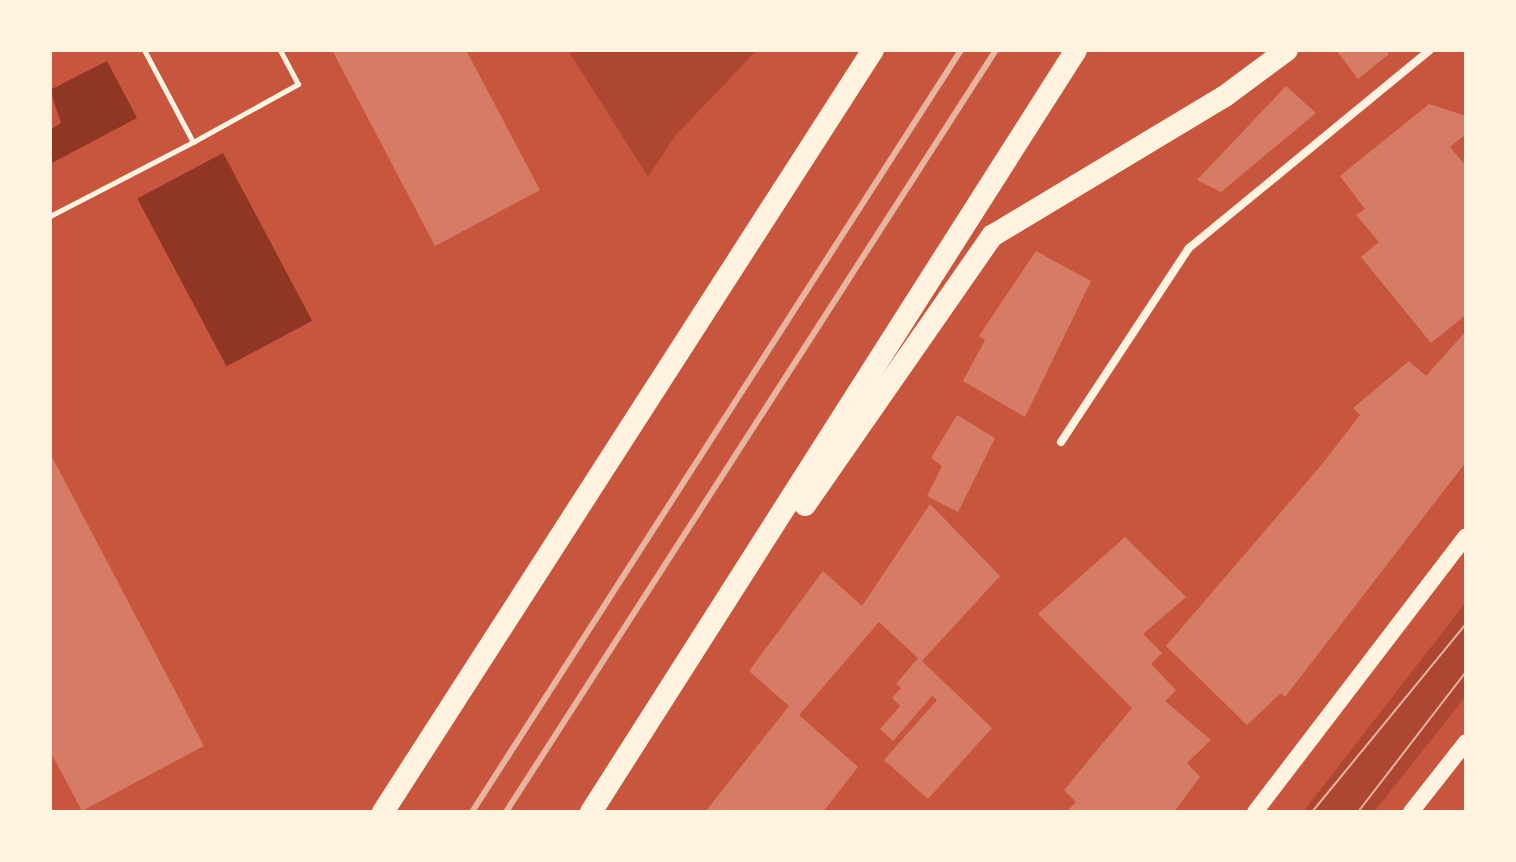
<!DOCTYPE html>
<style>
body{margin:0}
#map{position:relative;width:1516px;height:862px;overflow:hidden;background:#c8553d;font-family:"IBM Plex Sans",sans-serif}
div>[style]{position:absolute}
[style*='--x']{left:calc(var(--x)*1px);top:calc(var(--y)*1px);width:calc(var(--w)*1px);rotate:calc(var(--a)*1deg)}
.green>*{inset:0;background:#ae4732}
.water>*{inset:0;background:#8f3625;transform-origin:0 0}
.building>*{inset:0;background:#d67c66}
.path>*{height:5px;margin:-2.5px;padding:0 2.5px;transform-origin:2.5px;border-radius:2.5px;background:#fff3e0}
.minor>*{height:8px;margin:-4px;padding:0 4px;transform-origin:4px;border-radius:4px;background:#fff3e0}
.secondary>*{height:16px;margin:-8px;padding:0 8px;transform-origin:8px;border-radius:8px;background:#fff3e0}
.trunk>*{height:22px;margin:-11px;padding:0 11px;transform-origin:11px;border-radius:11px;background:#fff3e0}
.tram>*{height:2px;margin:-1px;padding:0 1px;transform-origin:1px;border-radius:1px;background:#e9b49f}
.rail>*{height:6px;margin:-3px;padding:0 3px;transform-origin:3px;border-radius:3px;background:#e9b49f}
span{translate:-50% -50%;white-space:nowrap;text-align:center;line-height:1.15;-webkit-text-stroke:8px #fff3e0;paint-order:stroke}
.frame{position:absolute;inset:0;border:52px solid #fff3e0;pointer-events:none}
</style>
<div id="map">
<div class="green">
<div style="clip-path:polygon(568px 50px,757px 50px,675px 136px,648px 177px)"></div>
<div style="clip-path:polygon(1466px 602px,1466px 696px,1374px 812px,1303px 812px)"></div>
</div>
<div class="water">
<div style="clip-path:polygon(107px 61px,137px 118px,50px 164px,50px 130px,61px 123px,50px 90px)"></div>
<div style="left:223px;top:153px;width:190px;height:97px;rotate:62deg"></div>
</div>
<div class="building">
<div style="clip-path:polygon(332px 50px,466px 50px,540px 190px,435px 246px)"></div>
<div style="clip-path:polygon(1336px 50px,1386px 50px,1389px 54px,1358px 79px)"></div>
<div style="clip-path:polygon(1286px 86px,1316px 113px,1221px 192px,1197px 180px)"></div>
<div style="clip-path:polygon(1429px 104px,1466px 116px,1466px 134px,1450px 147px,1466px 166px,1466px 315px,1431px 343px,1361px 257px,1379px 242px,1356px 215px,1365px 209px,1340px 176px)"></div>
<div style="clip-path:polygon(1036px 251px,1091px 281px,1025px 417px,963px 381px,985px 340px,979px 336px)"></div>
<div style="clip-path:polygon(1466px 331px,1466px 462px,1285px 697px,1281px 693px,1247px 725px,1166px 646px,1323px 463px,1360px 415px,1353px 408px,1409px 361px,1426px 376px)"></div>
<div style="clip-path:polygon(957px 415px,995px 438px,958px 512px,927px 496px,942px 466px,931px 458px)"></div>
<div style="clip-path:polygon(50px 453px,204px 746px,82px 811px,50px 751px)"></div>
<div style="clip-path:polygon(930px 504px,1000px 576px,922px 661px,992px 728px,928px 799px,884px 760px,937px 700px,932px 696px,893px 741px,880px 729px,900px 706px,892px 698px,901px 688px,896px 684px,918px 658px,879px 622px,799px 715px,858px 767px,823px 812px,705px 812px,789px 706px,749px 671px,823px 571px,862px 606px)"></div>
<div style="clip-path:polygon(1125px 537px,1186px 597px,1143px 634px,1162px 653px,1151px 664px,1176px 690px,1165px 701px,1211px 740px,1187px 763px,1200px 777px,1174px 812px,1066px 812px,1076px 802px,1064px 790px,1132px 708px,1038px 614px)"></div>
</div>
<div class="path">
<div style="--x:193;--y:142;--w:120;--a:-28.9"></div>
<div style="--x:298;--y:84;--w:38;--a:-118"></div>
<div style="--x:50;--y:216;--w:161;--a:-27.4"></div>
<div style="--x:193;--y:142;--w:104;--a:-118"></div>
</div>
<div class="minor">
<div style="--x:1061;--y:442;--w:232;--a:-56.6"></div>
<div style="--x:1189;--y:248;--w:312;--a:-39.4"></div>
</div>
<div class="secondary">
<div style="--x:1255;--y:812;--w:347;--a:-52.6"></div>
<div style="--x:1411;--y:812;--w:89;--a:-51.8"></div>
</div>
<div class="trunk">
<div style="--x:805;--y:505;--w:328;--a:-55.2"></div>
<div style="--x:992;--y:236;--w:272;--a:-31"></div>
<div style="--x:1225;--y:96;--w:77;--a:-36.6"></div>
<div style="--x:383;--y:812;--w:906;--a:-57.26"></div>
<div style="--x:591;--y:812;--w:903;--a:-57.52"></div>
</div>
<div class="tram">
<div style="--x:1312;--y:812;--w:243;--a:-50.7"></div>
<div style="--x:1358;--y:812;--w:177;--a:-52.4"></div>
</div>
<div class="rail">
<div style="--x:472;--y:812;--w:905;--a:-57.31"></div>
<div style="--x:506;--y:812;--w:906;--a:-57.26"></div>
</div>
<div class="frame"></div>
</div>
